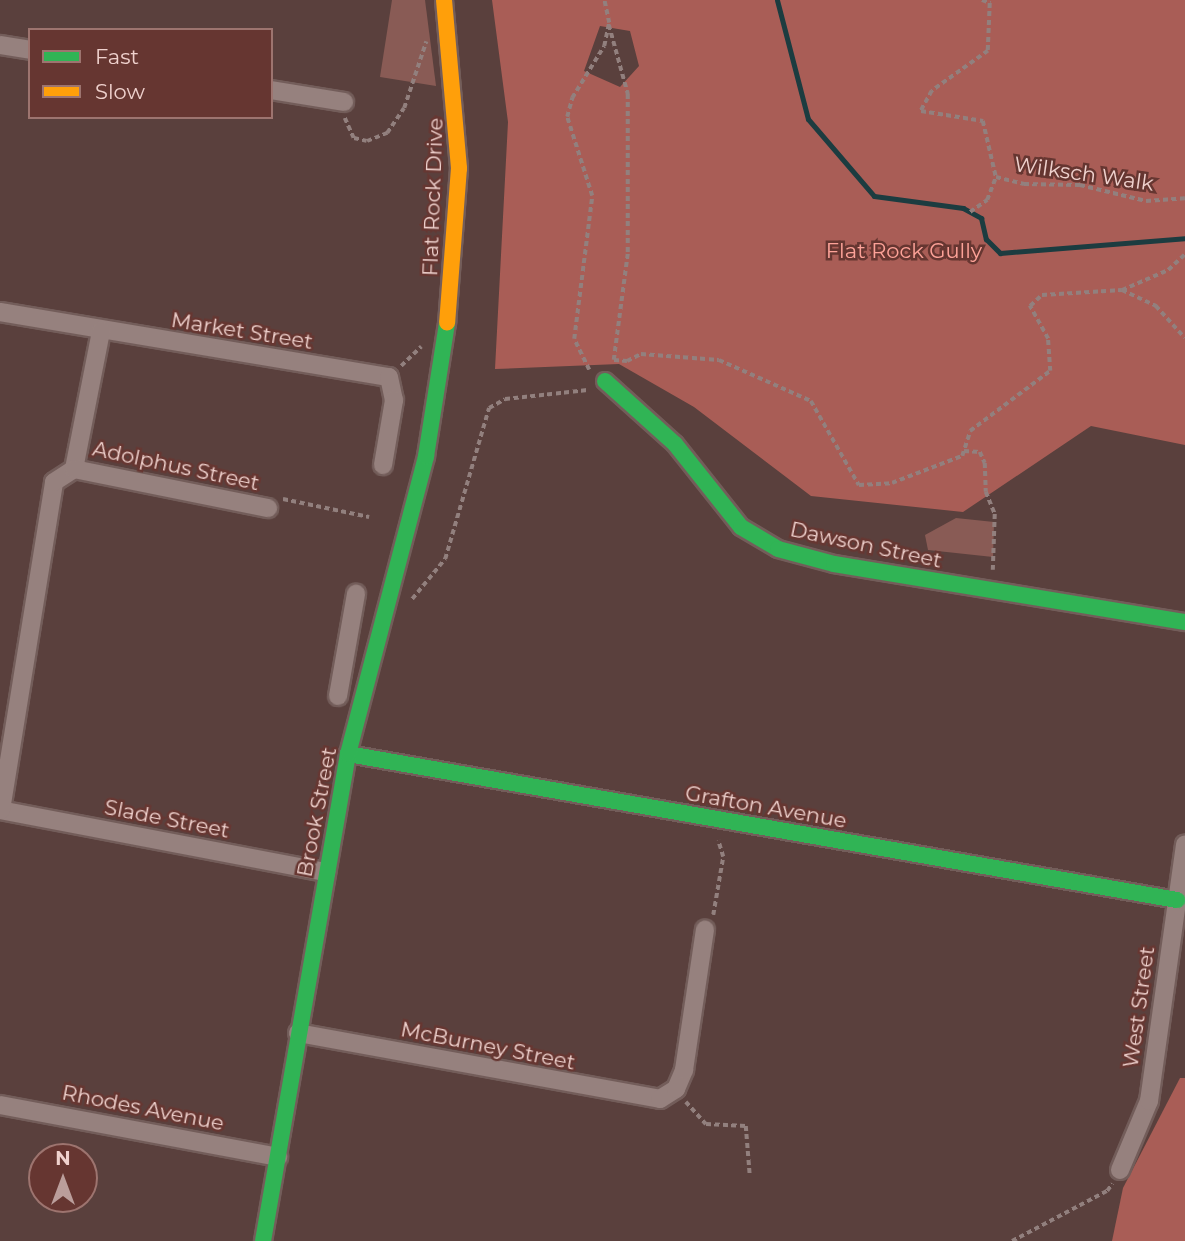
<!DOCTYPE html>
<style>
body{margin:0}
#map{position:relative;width:1185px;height:1241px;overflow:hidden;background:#5a403d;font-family:Montserrat,sans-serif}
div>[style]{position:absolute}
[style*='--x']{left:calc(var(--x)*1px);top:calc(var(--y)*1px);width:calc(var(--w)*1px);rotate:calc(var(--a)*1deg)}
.green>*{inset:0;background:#895b55}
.forest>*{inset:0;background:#a95d56}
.stream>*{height:5px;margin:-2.5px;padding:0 2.5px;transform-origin:2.5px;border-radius:2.5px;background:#1c3c40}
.path>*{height:3.5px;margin-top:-1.75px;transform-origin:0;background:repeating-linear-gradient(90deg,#92807e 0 5px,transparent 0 8.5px)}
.roads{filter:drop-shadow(2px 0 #735d5a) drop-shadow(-2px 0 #735d5a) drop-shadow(0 2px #735d5a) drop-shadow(0 -2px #735d5a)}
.street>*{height:18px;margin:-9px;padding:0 9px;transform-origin:9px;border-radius:9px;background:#96817e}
.fast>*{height:16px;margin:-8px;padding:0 8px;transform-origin:8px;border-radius:8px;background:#30b455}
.slow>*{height:16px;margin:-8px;padding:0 8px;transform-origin:8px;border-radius:8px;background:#ff9f0a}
span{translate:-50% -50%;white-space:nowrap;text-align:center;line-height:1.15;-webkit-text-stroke:5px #663631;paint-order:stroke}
.street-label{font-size:21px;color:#efd1cd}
.park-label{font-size:21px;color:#fda298}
.legend{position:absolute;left:28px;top:28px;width:245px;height:91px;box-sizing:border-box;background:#663631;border:2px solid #9d746f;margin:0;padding:9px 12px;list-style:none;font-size:21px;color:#efd1cd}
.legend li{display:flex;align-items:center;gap:14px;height:35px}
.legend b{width:35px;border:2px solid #9d746f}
.north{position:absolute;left:28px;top:1143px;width:70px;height:70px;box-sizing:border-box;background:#663631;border:2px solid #9d746f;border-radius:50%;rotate:0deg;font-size:19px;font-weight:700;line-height:28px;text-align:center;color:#efd1cd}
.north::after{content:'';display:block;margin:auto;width:24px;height:32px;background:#bb9e9b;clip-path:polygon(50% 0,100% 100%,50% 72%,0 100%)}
</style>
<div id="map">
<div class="green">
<div style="clip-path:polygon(392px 0,425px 0,436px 86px,380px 77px)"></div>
<div style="clip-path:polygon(956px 518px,994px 522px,993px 557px,928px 550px,925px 535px)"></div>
</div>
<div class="forest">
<div style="clip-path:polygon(evenodd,492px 0,1185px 0,1185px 445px,1091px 426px,963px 512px,811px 496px,694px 407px,619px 364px,495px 369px,508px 122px,492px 0,600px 26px,630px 31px,639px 66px,620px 87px,584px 71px,600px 26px)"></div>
<div style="clip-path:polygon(1180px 1078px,1185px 1078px,1185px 1241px,1112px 1241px,1123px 1188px)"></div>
</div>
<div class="stream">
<div style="--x:777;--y:0;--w:123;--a:75.4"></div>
<div style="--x:808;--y:119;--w:101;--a:49.4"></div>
<div style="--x:874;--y:196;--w:90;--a:7.7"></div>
<div style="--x:963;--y:208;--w:21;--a:29"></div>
<div style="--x:981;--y:218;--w:22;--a:77"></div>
<div style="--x:986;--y:239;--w:20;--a:45"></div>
<div style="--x:1000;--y:253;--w:186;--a:-4.6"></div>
</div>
<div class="path">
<div style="--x:982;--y:0;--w:9;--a:21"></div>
<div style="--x:990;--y:3;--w:48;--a:92.4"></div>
<div style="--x:988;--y:51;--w:69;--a:144.5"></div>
<div style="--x:932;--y:91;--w:23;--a:119"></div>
<div style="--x:921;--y:111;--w:63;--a:9.2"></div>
<div style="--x:983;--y:121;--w:57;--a:76.9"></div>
<div style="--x:996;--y:177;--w:29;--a:14"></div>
<div style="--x:1024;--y:184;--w:56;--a:1"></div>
<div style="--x:1080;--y:185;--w:68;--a:13.6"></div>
<div style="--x:1146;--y:201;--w:39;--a:-4"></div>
<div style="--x:609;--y:25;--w:72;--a:74.6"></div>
<div style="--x:628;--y:94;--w:160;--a:90"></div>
<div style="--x:628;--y:254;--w:107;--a:97.5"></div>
<div style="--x:345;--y:118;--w:22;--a:66"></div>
<div style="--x:354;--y:138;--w:13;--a:13"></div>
<div style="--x:367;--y:141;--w:22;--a:-22"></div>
<div style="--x:387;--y:133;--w:30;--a:-56"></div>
<div style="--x:404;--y:108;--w:70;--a:-71.6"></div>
<div style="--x:970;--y:212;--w:21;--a:-35"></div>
<div style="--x:987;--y:200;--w:25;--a:-69"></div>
<div style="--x:1122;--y:290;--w:38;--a:25"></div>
<div style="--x:1156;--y:306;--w:43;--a:47.8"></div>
<div style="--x:614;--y:360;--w:13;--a:4"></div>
<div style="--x:627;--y:361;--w:16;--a:-27"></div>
<div style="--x:641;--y:354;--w:78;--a:4.4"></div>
<div style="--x:719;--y:360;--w:101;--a:24"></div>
<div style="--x:811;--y:401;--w:97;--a:60.3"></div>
<div style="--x:859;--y:485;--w:33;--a:-3"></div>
<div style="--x:892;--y:483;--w:75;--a:-21.1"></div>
<div style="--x:962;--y:456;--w:26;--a:-72"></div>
<div style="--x:970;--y:431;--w:100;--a:-36.9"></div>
<div style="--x:1050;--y:371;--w:32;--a:-94"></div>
<div style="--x:1048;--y:339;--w:38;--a:-119"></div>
<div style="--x:1030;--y:306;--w:16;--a:-43"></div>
<div style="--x:1042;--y:295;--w:80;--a:-3.6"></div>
<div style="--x:1122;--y:290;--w:50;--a:-23.5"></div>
<div style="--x:1168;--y:270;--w:23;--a:-43"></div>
<div style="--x:401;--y:366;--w:28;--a:-44"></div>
<div style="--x:589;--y:370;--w:34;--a:-116"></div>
<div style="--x:574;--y:339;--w:144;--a:-82.8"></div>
<div style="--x:592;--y:196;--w:83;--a:-107.6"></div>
<div style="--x:567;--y:117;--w:20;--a:-75"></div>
<div style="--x:572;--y:98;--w:61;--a:-58.4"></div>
<div style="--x:604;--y:46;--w:24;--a:-78"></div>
<div style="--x:609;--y:23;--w:24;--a:-102"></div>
<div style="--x:964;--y:451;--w:16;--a:4"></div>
<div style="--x:980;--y:452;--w:12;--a:66"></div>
<div style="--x:985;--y:463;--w:29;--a:88"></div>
<div style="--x:986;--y:492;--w:24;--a:68"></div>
<div style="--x:995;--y:514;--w:56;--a:92"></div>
<div style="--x:283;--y:499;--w:88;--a:11.8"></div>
<div style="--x:412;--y:599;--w:52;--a:-50.5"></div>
<div style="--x:445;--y:559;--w:157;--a:-73.8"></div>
<div style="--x:489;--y:408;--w:18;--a:-29"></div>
<div style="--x:505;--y:399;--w:83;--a:-6.2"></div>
<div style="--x:713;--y:915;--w:59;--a:-80.2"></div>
<div style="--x:723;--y:857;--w:17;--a:-107"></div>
<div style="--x:686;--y:1102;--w:30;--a:48"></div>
<div style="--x:706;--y:1124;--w:40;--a:2.9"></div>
<div style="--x:746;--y:1126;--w:50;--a:85.4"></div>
<div style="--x:1012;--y:1241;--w:107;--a:-27.8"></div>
<div style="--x:1107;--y:1191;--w:9;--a:-54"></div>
</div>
<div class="roads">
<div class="street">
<div style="--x:0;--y:45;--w:30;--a:9"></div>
<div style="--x:271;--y:90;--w:74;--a:9.3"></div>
<div style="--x:0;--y:312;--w:394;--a:9.5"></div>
<div style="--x:389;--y:377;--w:24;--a:78"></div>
<div style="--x:394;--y:400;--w:66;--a:99.6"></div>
<div style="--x:74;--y:469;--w:141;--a:-78.9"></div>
<div style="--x:338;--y:696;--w:104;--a:-80"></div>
<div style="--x:0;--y:810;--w:332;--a:10.8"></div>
<div style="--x:1;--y:810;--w:332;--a:-80.8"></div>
<div style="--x:54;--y:482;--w:24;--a:-33"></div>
<div style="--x:74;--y:469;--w:198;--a:11.4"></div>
<div style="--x:298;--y:1033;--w:368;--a:10.3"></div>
<div style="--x:660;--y:1099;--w:19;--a:-32"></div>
<div style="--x:676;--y:1089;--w:21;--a:-67"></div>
<div style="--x:684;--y:1070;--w:142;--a:-81.5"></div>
<div style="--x:0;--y:1105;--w:283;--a:10.6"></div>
<div style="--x:1120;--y:1170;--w:75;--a:-67.2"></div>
<div style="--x:1149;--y:1101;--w:259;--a:-82"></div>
</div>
<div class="fast">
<div style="--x:605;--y:381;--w:94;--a:42"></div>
<div style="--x:675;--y:444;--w:106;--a:51.5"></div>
<div style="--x:741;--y:527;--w:43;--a:30.7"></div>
<div style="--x:778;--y:549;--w:58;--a:15"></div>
<div style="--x:834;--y:564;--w:356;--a:9.4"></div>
<div style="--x:348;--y:754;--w:842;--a:9.99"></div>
<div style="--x:263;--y:1241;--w:494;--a:-80.1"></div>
<div style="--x:348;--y:754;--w:308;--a:-75.3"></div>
<div style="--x:426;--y:456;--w:135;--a:-81"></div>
</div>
<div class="slow">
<div style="--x:444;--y:0;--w:169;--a:84.9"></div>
<div style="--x:459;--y:168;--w:155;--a:94.4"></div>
</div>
</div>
<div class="street-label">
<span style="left:1084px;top:174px;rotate:8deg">Wilksch Walk</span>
<span style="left:433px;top:197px;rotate:-88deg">Flat Rock Drive</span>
<span style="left:242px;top:331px;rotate:9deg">Market Street</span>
<span style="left:176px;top:466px;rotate:12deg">Adolphus Street</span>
<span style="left:866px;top:545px;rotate:12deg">Dawson Street</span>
<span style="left:766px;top:807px;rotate:10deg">Grafton Avenue</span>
<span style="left:317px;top:812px;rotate:-79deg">Brook Street</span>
<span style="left:167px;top:819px;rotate:11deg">Slade Street</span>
<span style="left:1139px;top:1007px;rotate:-82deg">West Street</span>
<span style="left:488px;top:1046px;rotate:11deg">McBurney Street</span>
<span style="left:143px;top:1108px;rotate:11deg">Rhodes Avenue</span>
</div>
<div class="park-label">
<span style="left:904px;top:251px">Flat Rock Gully</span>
</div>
<ul class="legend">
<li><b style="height:9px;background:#30b455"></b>Fast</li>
<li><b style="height:9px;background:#ff9f0a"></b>Slow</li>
</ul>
<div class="north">N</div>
</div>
